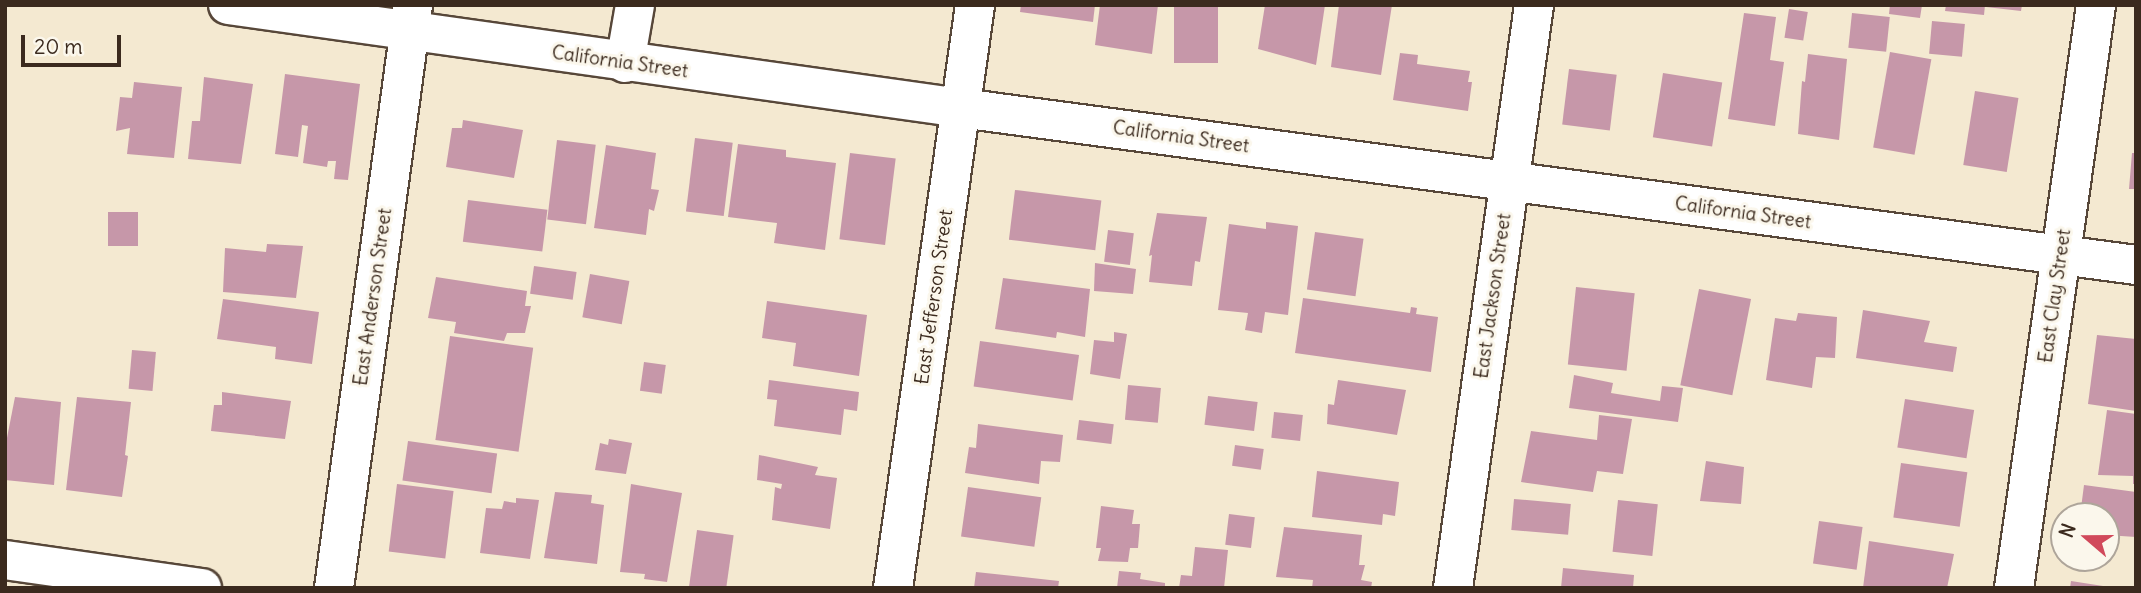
<!DOCTYPE html>
<style>
body{margin:0}
#map{position:relative;width:2141px;height:593px;overflow:hidden;background:#f4e9d1;font-family:Delius,sans-serif}
div>[style]{position:absolute}
[style*='--x']{left:calc(var(--x)*1px);top:calc(var(--y)*1px);width:calc(var(--w)*1px);rotate:calc(var(--a)*1deg)}
.building>*{inset:0;background:#c697a9;transform-origin:0 0}
.roads{filter:drop-shadow(2px 0 #574739) drop-shadow(-2px 0 #574739) drop-shadow(0 2px #574739) drop-shadow(0 -2px #574739)}
.minor>*{height:38px;margin:-19px;padding:0 19px;transform-origin:19px;border-radius:19px;background:#fff}
span{translate:-50% -50%;white-space:nowrap;text-align:center;line-height:1.15;-webkit-text-stroke:6px #fbf7ec;paint-order:stroke}
.street-label{font-size:19px;color:#3b2a1e}
.frame{position:absolute;inset:0;border:7px solid #3b2a1e;pointer-events:none}
.north{position:absolute;left:2050px;top:502px;width:70px;height:70px;box-sizing:border-box;background:#fbf7ec;border:2px solid #aea59a;border-radius:50%;rotate:290deg;font-size:19px;font-weight:700;line-height:28px;text-align:center;color:#3b2a1e}
.north::after{content:'';display:block;margin:auto;width:24px;height:32px;background:#d1495b;clip-path:polygon(50% 0,100% 100%,50% 72%,0 100%)}
.scale{position:absolute;left:21px;top:35px;width:100px;height:32px;box-sizing:border-box;border:4px solid #3b2a1e;border-top:0;padding-left:9px;font-size:21px;line-height:24px;white-space:nowrap;color:#3b2a1e;-webkit-text-stroke:5px #fbf7ec;paint-order:stroke}
</style>
<div id="map">
<div class="building">
<div style="clip-path:polygon(1021px 5px,1095px 5px,1093px 22px,1020px 12px)"></div>
<div style="clip-path:polygon(1100px 5px,1158px 5px,1152px 54px,1095px 45px)"></div>
<div style="left:1174px;top:5px;width:44px;height:58px"></div>
<div style="clip-path:polygon(1265px 5px,1325px 5px,1316px 65px,1258px 49px)"></div>
<div style="clip-path:polygon(1339px 5px,1392px 5px,1381px 75px,1331px 67px)"></div>
<div style="clip-path:polygon(1890px 5px,1922px 5px,1920px 18px,1889px 14px)"></div>
<div style="clip-path:polygon(1946px 5px,1985px 5px,1984px 15px,1945px 11px)"></div>
<div style="clip-path:polygon(1986px 5px,2022px 5px,2021px 11px,1986px 7px)"></div>
<div style="left:1789px;top:9px;width:19px;height:29px;rotate:9deg"></div>
<div style="clip-path:polygon(1744px 13px,1776px 17px,1770px 60px,1784px 62px,1775px 126px,1728px 119px)"></div>
<div style="left:1852px;top:13px;width:38px;height:35px;rotate:6deg"></div>
<div style="left:1932px;top:21px;width:33px;height:33px;rotate:5deg"></div>
<div style="left:1890px;top:52px;width:42px;height:97px;rotate:10deg"></div>
<div style="clip-path:polygon(1400px 53px,1418px 55px,1417px 64px,1470px 71px,1468px 82px,1472px 82px,1468px 111px,1393px 100px)"></div>
<div style="clip-path:polygon(1808px 54px,1847px 59px,1839px 140px,1798px 134px,1802px 81px,1805px 82px)"></div>
<div style="left:1569px;top:69px;width:48px;height:56px;rotate:7deg"></div>
<div style="left:1663px;top:73px;width:60px;height:65px;rotate:9deg"></div>
<div style="clip-path:polygon(285px 74px,360px 84px,348px 180px,334px 179px,336px 161px,328px 161px,327px 167px,303px 163px,308px 126px,302px 125px,298px 157px,275px 154px)"></div>
<div style="clip-path:polygon(204px 77px,253px 84px,241px 164px,188px 159px,192px 121px,200px 121px)"></div>
<div style="clip-path:polygon(134px 82px,182px 87px,174px 158px,127px 154px,130px 128px,116px 131px,120px 97px,132px 98px)"></div>
<div style="left:1975px;top:91px;width:44px;height:75px;rotate:9deg"></div>
<div style="clip-path:polygon(463px 120px,523px 130px,514px 178px,446px 167px,452px 128px,462px 128px)"></div>
<div style="left:695px;top:138px;width:38px;height:74px;rotate:7deg"></div>
<div style="left:557px;top:140px;width:39px;height:80px;rotate:7deg"></div>
<div style="clip-path:polygon(738px 144px,786px 150px,786px 157px,836px 163px,825px 250px,774px 243px,777px 223px,728px 217px)"></div>
<div style="clip-path:polygon(606px 145px,656px 153px,651px 189px,659px 190px,654px 211px,649px 209px,646px 235px,594px 228px)"></div>
<div style="left:850px;top:153px;width:46px;height:87px;rotate:7deg"></div>
<div style="clip-path:polygon(2132px 153px,2136px 153px,2136px 189px,2129px 189px)"></div>
<div style="left:1015px;top:190px;width:87px;height:50px;rotate:7deg"></div>
<div style="left:468px;top:200px;width:80px;height:42px;rotate:7deg"></div>
<div style="left:108px;top:212px;width:30px;height:34px"></div>
<div style="clip-path:polygon(1157px 213px,1207px 217px,1200px 262px,1195px 261px,1192px 286px,1149px 282px,1152px 255px,1149px 256px)"></div>
<div style="clip-path:polygon(1266px 222px,1298px 226px,1288px 315px,1265px 312px,1262px 333px,1245px 330px,1248px 313px,1218px 310px,1229px 224px,1266px 229px)"></div>
<div style="left:1108px;top:230px;width:26px;height:32px;rotate:7deg"></div>
<div style="left:1315px;top:232px;width:49px;height:58px;rotate:8deg"></div>
<div style="clip-path:polygon(267px 244px,303px 246px,296px 298px,223px 292px,225px 248px,266px 252px)"></div>
<div style="clip-path:polygon(1095px 263px,1136px 269px,1133px 294px,1094px 291px)"></div>
<div style="left:534px;top:266px;width:43px;height:28px;rotate:8deg"></div>
<div style="left:590px;top:274px;width:40px;height:44px;rotate:10deg"></div>
<div style="clip-path:polygon(436px 277px,527px 291px,525px 306px,531px 306px,525px 333px,507px 333px,504px 341px,454px 333px,456px 322px,428px 318px)"></div>
<div style="clip-path:polygon(1003px 278px,1090px 289px,1085px 337px,1057px 332px,1056px 338px,995px 329px)"></div>
<div style="left:1576px;top:287px;width:59px;height:78px;rotate:6deg"></div>
<div style="left:1699px;top:289px;width:53px;height:98px;rotate:11deg"></div>
<div style="clip-path:polygon(1303px 298px,1410px 313px,1411px 307px,1417px 308px,1416px 314px,1438px 317px,1431px 372px,1295px 353px)"></div>
<div style="clip-path:polygon(223px 299px,319px 312px,312px 364px,275px 359px,276px 347px,217px 339px)"></div>
<div style="clip-path:polygon(767px 301px,867px 315px,859px 376px,793px 366px,796px 343px,762px 338px)"></div>
<div style="clip-path:polygon(1863px 310px,1930px 321px,1924px 342px,1957px 347px,1953px 372px,1856px 358px)"></div>
<div style="clip-path:polygon(1798px 313px,1837px 317px,1835px 358px,1816px 357px,1812px 388px,1766px 380px,1775px 318px,1796px 321px)"></div>
<div style="clip-path:polygon(1114px 332px,1127px 334px,1120px 379px,1090px 374px,1094px 340px,1114px 342px)"></div>
<div style="clip-path:polygon(2097px 335px,2136px 339px,2136px 411px,2088px 404px)"></div>
<div style="left:450px;top:336px;width:84px;height:105px;rotate:8deg"></div>
<div style="left:980px;top:341px;width:100px;height:46px;rotate:8deg"></div>
<div style="left:132px;top:350px;width:24px;height:39px;rotate:5deg"></div>
<div style="left:644px;top:362px;width:22px;height:29px;rotate:8deg"></div>
<div style="clip-path:polygon(1574px 375px,1613px 383px,1611px 393px,1660px 401px,1662px 386px,1683px 388px,1678px 422px,1569px 408px)"></div>
<div style="clip-path:polygon(769px 380px,859px 392px,857px 411px,844px 409px,841px 435px,774px 426px,777px 400px,767px 399px)"></div>
<div style="clip-path:polygon(1338px 380px,1406px 390px,1397px 435px,1327px 424px,1328px 404px,1334px 405px)"></div>
<div style="left:1128px;top:385px;width:33px;height:35px;rotate:5deg"></div>
<div style="clip-path:polygon(222px 392px,291px 401px,285px 439px,211px 431px,214px 405px,222px 405px)"></div>
<div style="left:1208px;top:396px;width:50px;height:29px;rotate:7deg"></div>
<div style="clip-path:polygon(15px 397px,61px 402px,54px 485px,5px 480px,5px 448px)"></div>
<div style="clip-path:polygon(77px 397px,131px 402px,125px 455px,128px 456px,122px 497px,66px 490px)"></div>
<div style="left:1905px;top:399px;width:70px;height:49px;rotate:9deg"></div>
<div style="clip-path:polygon(2107px 410px,2136px 414px,2136px 484px,2133px 484px,2133px 476px,2098px 475px)"></div>
<div style="left:1274px;top:412px;width:29px;height:26px;rotate:6deg"></div>
<div style="clip-path:polygon(1599px 415px,1632px 419px,1623px 474px,1597px 471px,1593px 492px,1521px 482px,1531px 431px,1597px 440px)"></div>
<div style="left:1079px;top:420px;width:35px;height:20px;rotate:7deg"></div>
<div style="clip-path:polygon(978px 424px,1063px 435px,1060px 462px,1041px 461px,1039px 484px,965px 473px,969px 447px,976px 448px)"></div>
<div style="clip-path:polygon(609px 439px,632px 443px,626px 474px,595px 470px,600px 443px,608px 445px)"></div>
<div style="left:408px;top:441px;width:90px;height:40px;rotate:8deg"></div>
<div style="left:1235px;top:445px;width:29px;height:21px;rotate:8deg"></div>
<div style="clip-path:polygon(759px 455px,818px 467px,815px 475px,837px 478px,830px 529px,772px 520px,775px 487px,781px 489px,782px 484px,757px 480px)"></div>
<div style="clip-path:polygon(1706px 461px,1744px 467px,1741px 504px,1700px 501px)"></div>
<div style="left:1901px;top:463px;width:67px;height:55px;rotate:8deg"></div>
<div style="clip-path:polygon(1317px 471px,1399px 482px,1395px 516px,1383px 514px,1382px 525px,1312px 517px)"></div>
<div style="left:397px;top:484px;width:57px;height:68px;rotate:7deg"></div>
<div style="clip-path:polygon(631px 484px,682px 493px,667px 582px,644px 579px,645px 574px,620px 572px)"></div>
<div style="clip-path:polygon(2084px 485px,2136px 492px,2136px 537px,2106px 535px,2106px 516px,2080px 516px)"></div>
<div style="left:968px;top:487px;width:74px;height:50px;rotate:8deg"></div>
<div style="clip-path:polygon(555px 492px,592px 495px,591px 503px,604px 505px,597px 564px,544px 558px)"></div>
<div style="clip-path:polygon(516px 498px,539px 500px,530px 559px,480px 553px,486px 508px,502px 509px,504px 501px,516px 503px)"></div>
<div style="left:1514px;top:499px;width:57px;height:31px;rotate:5deg"></div>
<div style="left:1618px;top:500px;width:40px;height:52px;rotate:6deg"></div>
<div style="clip-path:polygon(1101px 506px,1134px 510px,1132px 524px,1140px 524px,1138px 548px,1130px 548px,1128px 562px,1098px 561px,1101px 548px,1096px 548px)"></div>
<div style="left:1229px;top:514px;width:26px;height:31px;rotate:7deg"></div>
<div style="left:1819px;top:521px;width:44px;height:43px;rotate:8deg"></div>
<div style="clip-path:polygon(1284px 527px,1362px 535px,1359px 565px,1365px 565px,1361px 580px,1372px 582px,1371px 588px,1312px 588px,1313px 580px,1276px 577px)"></div>
<div style="left:697px;top:530px;width:37px;height:58px;rotate:8deg"></div>
<div style="clip-path:polygon(1869px 541px,1954px 554px,1947px 588px,1863px 588px)"></div>
<div style="clip-path:polygon(1195px 547px,1228px 550px,1224px 588px,1179px 588px,1181px 575px,1192px 576px)"></div>
<div style="clip-path:polygon(1563px 568px,1634px 575px,1633px 588px,1561px 588px)"></div>
<div style="clip-path:polygon(1119px 571px,1141px 573px,1140px 579px,1165px 583px,1165px 588px,1117px 588px)"></div>
<div style="clip-path:polygon(976px 572px,1059px 581px,1058px 588px,974px 588px)"></div>
<div style="clip-path:polygon(2071px 581px,2103px 586px,2103px 588px,2070px 588px)"></div>
</div>
<div class="roads">
<div class="minor">
<div style="--x:228;--y:5;--w:740;--a:8"></div>
<div style="--x:961;--y:108;--w:1185;--a:7.61"></div>
<div style="--x:625;--y:63;--w:59;--a:-80.2"></div>
<div style="--x:5;--y:560;--w:199;--a:8.1"></div>
<div style="--x:334;--y:588;--w:588;--a:-82.28"></div>
<div style="--x:893;--y:588;--w:589;--a:-81.99"></div>
<div style="--x:1453;--y:588;--w:589;--a:-82.09"></div>
<div style="--x:2014;--y:588;--w:589;--a:-81.99"></div>
</div>
</div>
<div class="street-label">
<span style="left:620px;top:62px;rotate:8deg">California Street</span>
<span style="left:1181px;top:137px;rotate:8deg">California Street</span>
<span style="left:1743px;top:213px;rotate:8deg">California Street</span>
<span style="left:1493px;top:296px;rotate:-82deg">East Jackson Street</span>
<span style="left:2055px;top:296px;rotate:-82deg">East Clay Street</span>
<span style="left:373px;top:297px;rotate:-82deg">East Anderson Street</span>
<span style="left:934px;top:297px;rotate:-82deg">East Jefferson Street</span>
</div>
<div class="frame"></div>
<div class="north">N</div>
<div class="scale">20 m</div>
</div>
